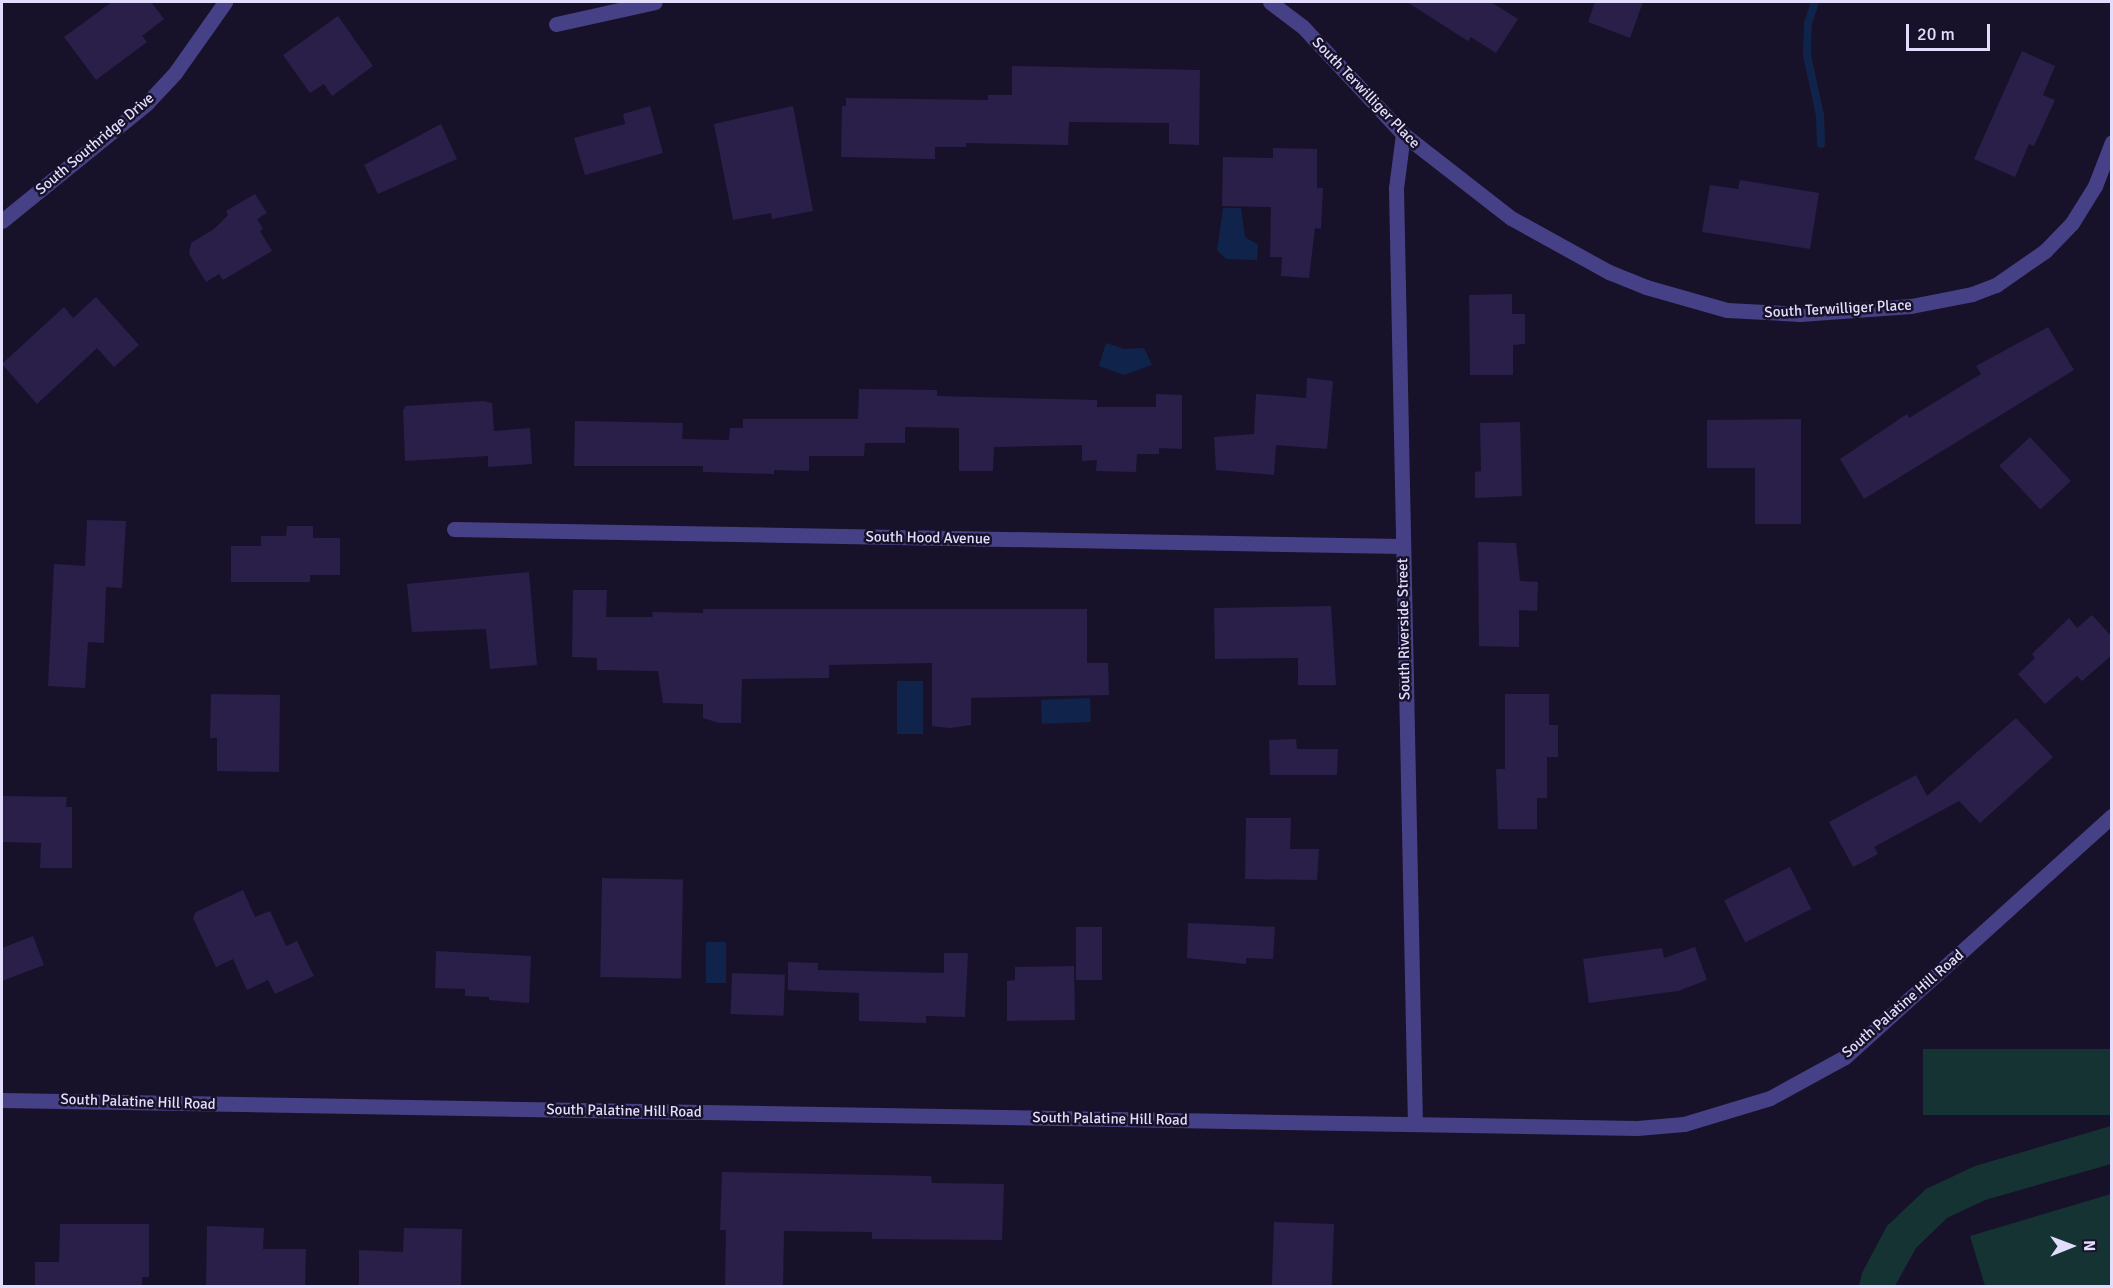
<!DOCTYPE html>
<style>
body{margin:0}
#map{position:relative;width:2113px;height:1288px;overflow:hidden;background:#171229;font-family:Signika,sans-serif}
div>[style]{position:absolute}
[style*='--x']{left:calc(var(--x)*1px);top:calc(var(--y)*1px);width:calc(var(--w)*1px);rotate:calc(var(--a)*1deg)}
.green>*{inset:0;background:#163333;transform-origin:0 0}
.water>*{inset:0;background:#10244b;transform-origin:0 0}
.stream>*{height:8px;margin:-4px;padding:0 4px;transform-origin:4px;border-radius:4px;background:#10244b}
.building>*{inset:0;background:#2a1f49;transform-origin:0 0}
.minor>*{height:15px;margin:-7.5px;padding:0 7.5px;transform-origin:7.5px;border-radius:7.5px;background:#464086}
.tertiary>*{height:15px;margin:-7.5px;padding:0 7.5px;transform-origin:7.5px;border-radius:7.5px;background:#464086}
span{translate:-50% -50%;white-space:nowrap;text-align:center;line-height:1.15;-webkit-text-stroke:5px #171229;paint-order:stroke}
.street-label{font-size:15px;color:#e2ddfd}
.frame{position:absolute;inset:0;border:3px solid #e2ddfd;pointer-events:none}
.north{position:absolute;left:2041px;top:1216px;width:60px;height:60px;-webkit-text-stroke:4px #171229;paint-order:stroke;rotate:89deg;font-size:16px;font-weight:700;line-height:24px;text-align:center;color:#e2ddfd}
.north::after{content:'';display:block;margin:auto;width:21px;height:27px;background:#e2ddfd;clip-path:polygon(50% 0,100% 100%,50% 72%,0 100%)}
.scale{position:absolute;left:1906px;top:24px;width:84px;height:27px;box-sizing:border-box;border:3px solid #e2ddfd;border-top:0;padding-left:8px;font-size:18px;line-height:21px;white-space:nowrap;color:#e2ddfd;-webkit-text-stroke:4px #171229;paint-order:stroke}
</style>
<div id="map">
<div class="green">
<div style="left:2111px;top:1049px;width:66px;height:188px;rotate:90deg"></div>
<div style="clip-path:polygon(2111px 1126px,2111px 1164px,1985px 1200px,1947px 1218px,1916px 1248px,1895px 1286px,1859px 1286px,1862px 1273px,1887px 1226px,1926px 1189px,1975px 1166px)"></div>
<div style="clip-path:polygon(2111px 1194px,2111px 1286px,1985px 1286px,1970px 1236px)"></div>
</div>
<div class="water">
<div style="clip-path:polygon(1223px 208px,1241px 208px,1245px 237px,1258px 245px,1257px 260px,1226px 259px,1217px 250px)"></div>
<div style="clip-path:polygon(1106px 343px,1124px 349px,1144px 348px,1152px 365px,1124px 375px,1099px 366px)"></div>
<div style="left:923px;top:681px;width:53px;height:26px;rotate:90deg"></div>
<div style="left:1090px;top:698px;width:24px;height:49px;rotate:88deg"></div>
<div style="left:706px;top:942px;width:20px;height:41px"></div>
</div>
<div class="stream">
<div style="--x:1815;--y:2;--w:22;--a:108"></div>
<div style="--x:1808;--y:23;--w:32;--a:92"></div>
<div style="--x:1807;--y:55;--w:61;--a:77.8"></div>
<div style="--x:1820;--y:115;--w:29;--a:88"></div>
</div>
<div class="building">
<div style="clip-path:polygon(112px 2px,151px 2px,164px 19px,142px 36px,147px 42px,96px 80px,64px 37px)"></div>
<div style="clip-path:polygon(1407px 2px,1491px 2px,1518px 19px,1496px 53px,1471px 37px,1468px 41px)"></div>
<div style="clip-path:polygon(1595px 2px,1643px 2px,1630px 38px,1588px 22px)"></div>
<div style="clip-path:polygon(338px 16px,373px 66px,332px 96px,324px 84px,310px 93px,283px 55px)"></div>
<div style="clip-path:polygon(2022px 51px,2055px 66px,2043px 95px,2055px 100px,2034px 146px,2029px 144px,2015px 177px,1974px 159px)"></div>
<div style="clip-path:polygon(1012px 66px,1200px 70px,1199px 145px,1169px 144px,1169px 123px,1069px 122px,1068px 145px,966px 143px,966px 147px,935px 147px,935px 159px,841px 157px,842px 106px,846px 106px,846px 98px,988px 100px,988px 95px,1012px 95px)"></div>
<div style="clip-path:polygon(650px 106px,663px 153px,585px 175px,574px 138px,625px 124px,623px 114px)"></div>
<div style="clip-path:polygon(793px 106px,813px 211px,772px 219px,771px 213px,733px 220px,714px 124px)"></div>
<div style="clip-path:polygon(441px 124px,457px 159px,378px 194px,364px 165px)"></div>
<div style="clip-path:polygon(1273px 148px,1317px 149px,1317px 188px,1323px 188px,1321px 229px,1315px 228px,1309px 278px,1281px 276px,1282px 257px,1270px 257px,1271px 207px,1222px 206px,1223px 157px,1273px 158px)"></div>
<div style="clip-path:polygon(1740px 180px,1819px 193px,1810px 249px,1702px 232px,1710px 185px,1738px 189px)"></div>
<div style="clip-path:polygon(255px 194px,267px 213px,257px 219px,263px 229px,260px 231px,272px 251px,223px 280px,219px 274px,206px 282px,189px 254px,191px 243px,214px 229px,228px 215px,226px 211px)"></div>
<div style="clip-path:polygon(1512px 294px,1512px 314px,1525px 314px,1525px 344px,1513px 345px,1513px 375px,1470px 375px,1469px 295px)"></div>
<div style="clip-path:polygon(96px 297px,139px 345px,114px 367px,97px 348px,37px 404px,2px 364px,64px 307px,73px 318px)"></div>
<div style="clip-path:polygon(2048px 327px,2074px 370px,1864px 499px,1840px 459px,1907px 414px,1909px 418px,1981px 374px,1976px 366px)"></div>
<div style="clip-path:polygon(1307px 378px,1333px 381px,1327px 449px,1276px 445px,1274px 475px,1216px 470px,1214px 437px,1254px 434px,1256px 394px,1306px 398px)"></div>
<div style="clip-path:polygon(859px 389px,937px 390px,937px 396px,1097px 400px,1097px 407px,1156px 407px,1156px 394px,1182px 395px,1182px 449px,1159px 448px,1159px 454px,1137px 454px,1136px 472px,1096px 471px,1097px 460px,1082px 461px,1082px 445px,994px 447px,993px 471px,959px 471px,959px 428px,905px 427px,905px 443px,865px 443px,864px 456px,809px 456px,809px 471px,774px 470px,774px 474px,703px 472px,703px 466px,574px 466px,575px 421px,683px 423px,682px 439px,729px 440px,730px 428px,743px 428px,743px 419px,858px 419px)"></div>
<div style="clip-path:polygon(483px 401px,492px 403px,494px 431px,530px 428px,532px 464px,488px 467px,488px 456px,405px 461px,403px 410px,406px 406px)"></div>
<div style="clip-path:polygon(1801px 419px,1801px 524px,1755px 524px,1755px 468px,1707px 468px,1707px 420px)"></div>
<div style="clip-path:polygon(1520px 422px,1522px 496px,1475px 498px,1475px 472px,1481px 471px,1480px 423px)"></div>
<div style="left:2030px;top:437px;width:60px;height:42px;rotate:47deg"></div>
<div style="clip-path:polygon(87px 520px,126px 521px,122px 588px,106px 587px,104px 643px,88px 642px,85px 688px,48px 686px,54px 564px,85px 566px)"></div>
<div style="clip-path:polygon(287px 526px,313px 526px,313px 538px,340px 538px,340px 575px,310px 575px,310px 582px,231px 582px,231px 546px,261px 546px,261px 536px,286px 536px)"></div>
<div style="clip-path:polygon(1478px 542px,1516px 543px,1520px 581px,1538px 582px,1537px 611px,1519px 610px,1519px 647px,1479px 646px)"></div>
<div style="clip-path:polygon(529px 572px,537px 665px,490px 669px,486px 629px,412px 632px,407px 584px)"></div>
<div style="clip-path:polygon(573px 590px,607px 590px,606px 617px,653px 617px,652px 612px,703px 613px,703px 609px,1087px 609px,1087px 663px,1108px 663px,1109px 695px,971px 698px,971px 725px,950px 728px,932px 726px,932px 663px,829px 665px,829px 678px,742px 679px,741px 723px,719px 723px,703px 718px,703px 704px,663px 703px,658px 671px,597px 670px,597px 658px,572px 657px)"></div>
<div style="clip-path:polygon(1331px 606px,1336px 685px,1298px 685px,1298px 658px,1215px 659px,1214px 608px)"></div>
<div style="clip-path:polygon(2092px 615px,2112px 637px,2112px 655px,2082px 681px,2077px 676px,2045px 704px,2018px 674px,2035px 658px,2032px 654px,2069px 618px,2077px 628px)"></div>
<div style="clip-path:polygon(211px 694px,280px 695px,279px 772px,217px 771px,217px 738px,210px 738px)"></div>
<div style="clip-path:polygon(1505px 694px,1549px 694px,1549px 725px,1558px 725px,1558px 757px,1547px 757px,1547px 798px,1537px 798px,1537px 829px,1498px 829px,1496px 769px,1505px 769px)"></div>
<div style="clip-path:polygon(2016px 718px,2053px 757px,1980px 823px,1959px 801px,1874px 847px,1878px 854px,1853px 867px,1829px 822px,1916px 775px,1927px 796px)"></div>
<div style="clip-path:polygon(1296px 739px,1297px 749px,1338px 749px,1337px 775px,1270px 775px,1269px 740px)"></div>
<div style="clip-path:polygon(2px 796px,67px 797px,66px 807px,72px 807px,72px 868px,40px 868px,41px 843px,2px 842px)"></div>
<div style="clip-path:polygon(1246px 818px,1291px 818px,1290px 849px,1319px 849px,1317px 880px,1245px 879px)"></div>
<div style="left:1790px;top:867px;width:47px;height:74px;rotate:63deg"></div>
<div style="left:602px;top:878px;width:81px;height:99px;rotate:1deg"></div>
<div style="clip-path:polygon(243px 890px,255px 917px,270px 911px,286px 946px,297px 941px,314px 976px,275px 994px,268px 980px,247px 990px,233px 959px,216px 967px,193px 918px,196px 912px)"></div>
<div style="clip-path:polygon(1188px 923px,1275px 927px,1273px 959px,1246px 958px,1246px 964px,1187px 958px)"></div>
<div style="left:1076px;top:927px;width:26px;height:53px"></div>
<div style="clip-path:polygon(33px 936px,44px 965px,2px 981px,2px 948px)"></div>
<div style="clip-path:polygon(1695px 947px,1707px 980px,1678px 991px,1589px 1003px,1583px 959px,1662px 948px,1664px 958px)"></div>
<div style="clip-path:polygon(436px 951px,531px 956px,529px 1003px,489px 1000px,489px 997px,465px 996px,465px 989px,435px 988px)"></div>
<div style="clip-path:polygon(944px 953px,968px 953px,965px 1017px,926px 1016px,926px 1023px,859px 1021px,859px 993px,788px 990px,788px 962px,818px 963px,818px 970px,944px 973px)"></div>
<div style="clip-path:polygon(1074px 966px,1075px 1020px,1007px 1021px,1007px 981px,1015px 980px,1015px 967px)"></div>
<div style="left:732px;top:973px;width:53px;height:41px;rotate:2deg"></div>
<div style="clip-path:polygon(722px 1172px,931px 1176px,932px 1183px,1004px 1184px,1002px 1240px,872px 1239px,872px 1232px,784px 1231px,783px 1287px,725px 1287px,726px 1230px,720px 1230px)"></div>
<div style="clip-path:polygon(60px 1224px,149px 1224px,149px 1277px,142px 1277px,142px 1287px,35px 1287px,35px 1262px,59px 1262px)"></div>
<div style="left:1334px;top:1224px;width:63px;height:60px;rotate:92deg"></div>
<div style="clip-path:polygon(207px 1226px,264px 1228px,263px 1249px,306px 1249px,305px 1287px,206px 1287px)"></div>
<div style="clip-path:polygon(404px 1228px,462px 1229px,461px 1287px,359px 1287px,359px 1250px,403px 1252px)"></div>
</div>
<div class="minor">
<div style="--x:1270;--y:2;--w:41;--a:37.1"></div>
<div style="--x:1303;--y:27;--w:146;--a:46.9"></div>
<div style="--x:1403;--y:134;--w:137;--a:37.9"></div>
<div style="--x:1511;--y:218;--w:112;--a:28.9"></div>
<div style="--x:1609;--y:272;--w:40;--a:22"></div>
<div style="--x:1646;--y:287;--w:84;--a:15.9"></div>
<div style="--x:1727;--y:310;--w:73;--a:3.1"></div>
<div style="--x:1800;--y:314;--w:111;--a:-4.1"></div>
<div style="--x:1911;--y:306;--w:62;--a:-11.1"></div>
<div style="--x:1972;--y:294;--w:26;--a:-21"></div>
<div style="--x:1996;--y:285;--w:60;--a:-34.8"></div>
<div style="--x:2045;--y:251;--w:39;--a:-46"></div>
<div style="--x:2072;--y:223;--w:44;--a:-58.1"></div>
<div style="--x:2095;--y:186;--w:47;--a:-68.9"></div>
<div style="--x:556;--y:24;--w:101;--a:-12.5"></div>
<div style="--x:1403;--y:134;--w:54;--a:97.4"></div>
<div style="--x:1396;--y:188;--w:935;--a:88.84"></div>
<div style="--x:2;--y:221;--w:187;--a:-39.1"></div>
<div style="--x:147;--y:103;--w:41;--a:-47"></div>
<div style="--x:175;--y:73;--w:87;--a:-54.8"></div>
<div style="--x:454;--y:529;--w:948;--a:1.03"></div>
</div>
<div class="tertiary">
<div style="--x:2;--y:1100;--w:1635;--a:0.98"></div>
<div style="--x:1637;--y:1128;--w:47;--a:-4.9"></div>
<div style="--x:1684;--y:1124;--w:90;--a:-16.8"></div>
<div style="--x:1770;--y:1098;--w:85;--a:-28.7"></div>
<div style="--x:1845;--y:1057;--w:360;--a:-42.1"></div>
</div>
<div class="street-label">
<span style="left:1366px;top:93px;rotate:46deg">South Terwilliger Place</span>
<span style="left:95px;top:144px;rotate:-40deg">South Southridge Drive</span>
<span style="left:1838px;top:309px;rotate:-3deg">South Terwilliger Place</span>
<span style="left:928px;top:538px;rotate:1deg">South Hood Avenue</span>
<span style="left:1404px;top:629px;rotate:-91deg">South Riverside Street</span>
<span style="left:1903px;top:1004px;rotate:-41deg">South Palatine Hill Road</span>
<span style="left:138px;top:1102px;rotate:2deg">South Palatine Hill Road</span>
<span style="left:624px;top:1111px;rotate:1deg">South Palatine Hill Road</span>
<span style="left:1110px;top:1119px;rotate:1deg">South Palatine Hill Road</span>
</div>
<div class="frame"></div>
<div class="north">N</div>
<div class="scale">20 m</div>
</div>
